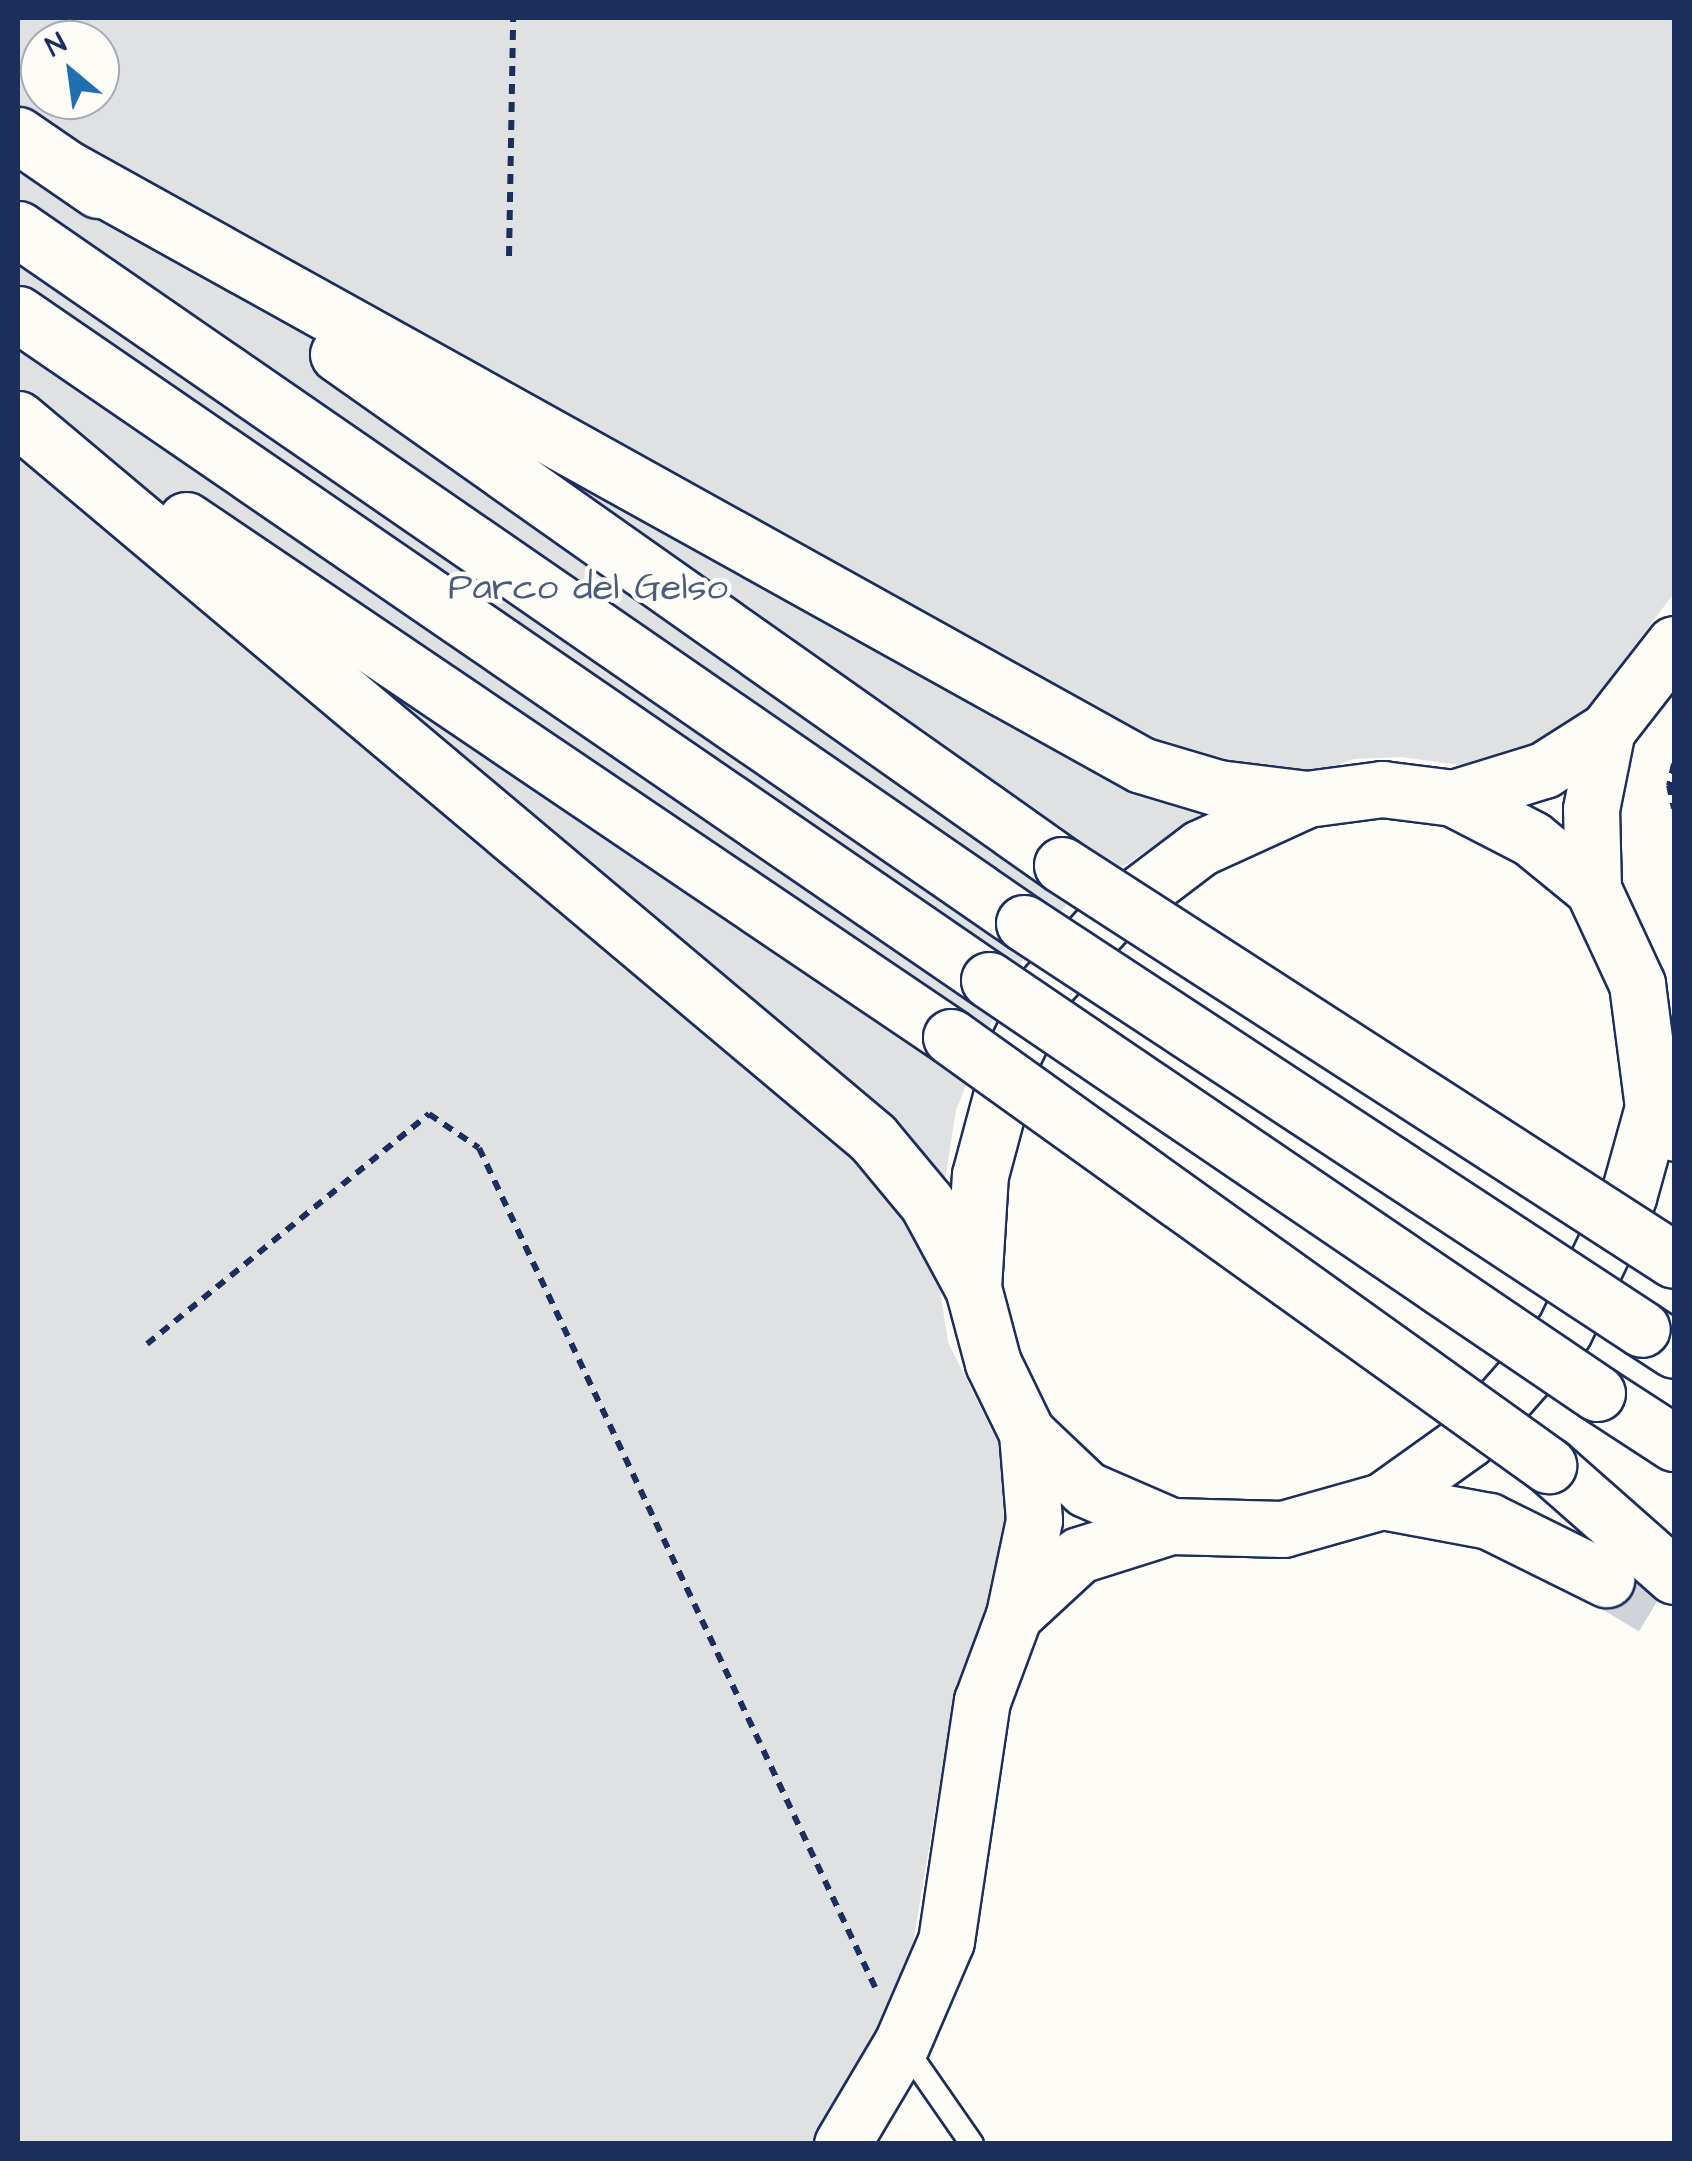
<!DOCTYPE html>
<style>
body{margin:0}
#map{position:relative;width:1692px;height:2161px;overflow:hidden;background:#fdfcf7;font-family:"Architects Daughter",sans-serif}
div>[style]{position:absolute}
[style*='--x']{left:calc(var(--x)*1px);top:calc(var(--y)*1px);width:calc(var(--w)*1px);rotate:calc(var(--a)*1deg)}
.green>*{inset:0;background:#e0e1e3}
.highway-tunnel>*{height:55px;margin-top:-27.5px;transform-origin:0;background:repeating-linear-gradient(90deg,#d0d3d8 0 55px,transparent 0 83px)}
.path>*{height:6px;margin-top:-3px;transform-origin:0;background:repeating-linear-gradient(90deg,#1b2f5e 0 10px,transparent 0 18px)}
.roads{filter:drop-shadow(2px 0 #1b2f5e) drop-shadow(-2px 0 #1b2f5e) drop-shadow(0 2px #1b2f5e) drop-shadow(0 -2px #1b2f5e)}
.lane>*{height:22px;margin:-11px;padding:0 11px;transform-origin:11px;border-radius:11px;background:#fdfcf7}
.secondary>*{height:55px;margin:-27.5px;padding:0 27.5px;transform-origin:27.5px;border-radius:27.5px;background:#fdfcf7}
.highway>*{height:55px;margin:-27.5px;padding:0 27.5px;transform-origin:27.5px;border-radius:27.5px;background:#fdfcf7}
.bridges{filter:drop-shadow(2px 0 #1b2f5e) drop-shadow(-2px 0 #1b2f5e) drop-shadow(0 2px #1b2f5e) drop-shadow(0 -2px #1b2f5e)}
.highway-bridge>*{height:55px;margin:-27.5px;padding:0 27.5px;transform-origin:27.5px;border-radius:27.5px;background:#fdfcf7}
span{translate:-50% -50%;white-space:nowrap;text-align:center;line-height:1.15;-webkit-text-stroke:9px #fdfcf7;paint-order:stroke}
.park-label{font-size:38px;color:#4c5c7f}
.frame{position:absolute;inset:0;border:20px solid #1b2f5e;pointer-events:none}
.north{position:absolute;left:20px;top:20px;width:100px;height:100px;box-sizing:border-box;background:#fdfcf7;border:2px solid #a3aaba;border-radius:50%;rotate:331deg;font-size:28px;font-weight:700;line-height:40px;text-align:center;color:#1b2f5e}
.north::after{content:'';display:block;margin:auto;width:35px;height:45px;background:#1f6fb2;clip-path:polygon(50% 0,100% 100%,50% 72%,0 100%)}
</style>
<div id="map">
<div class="green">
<div style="clip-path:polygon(evenodd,18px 18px,1674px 18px,1674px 593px,1575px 725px,1546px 746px,1480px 768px,1402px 757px,1354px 759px,1205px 812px,1068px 903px,1027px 953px,998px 1006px,956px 1110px,934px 1251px,948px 1342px,1008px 1463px,1014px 1495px,997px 1585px,964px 1672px,944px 1759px,913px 1943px,876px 2036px,812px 2143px,18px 2143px,18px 18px,40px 40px,100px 40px,100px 100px,40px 100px,40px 40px)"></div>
</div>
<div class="highway-tunnel">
<div style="--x:1606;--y:1579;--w:79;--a:31.1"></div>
</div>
<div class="path">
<div style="--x:509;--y:256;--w:238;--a:-89"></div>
<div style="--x:1674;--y:764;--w:22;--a:103"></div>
<div style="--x:1669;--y:785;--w:24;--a:78"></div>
<div style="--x:147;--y:1344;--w:364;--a:-39.2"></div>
<div style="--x:429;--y:1114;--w:60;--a:34.2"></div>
<div style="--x:479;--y:1148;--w:928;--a:64.73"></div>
</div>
<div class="roads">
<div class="lane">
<div style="--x:904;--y:2046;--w:119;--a:55.2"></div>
</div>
<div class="secondary">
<div style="--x:1382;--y:789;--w:72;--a:7.2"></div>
<div style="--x:1453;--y:798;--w:89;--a:27.4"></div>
<div style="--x:1532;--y:839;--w:79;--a:39.3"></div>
<div style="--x:1593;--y:889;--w:105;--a:65.1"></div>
<div style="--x:1637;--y:984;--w:124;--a:82.6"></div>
<div style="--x:1653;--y:1107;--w:93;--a:105.5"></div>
<div style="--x:1628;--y:1197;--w:148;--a:115.5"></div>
<div style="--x:1564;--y:1331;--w:144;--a:131.3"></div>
<div style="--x:1469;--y:1439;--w:107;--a:144.5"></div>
<div style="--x:1382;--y:1501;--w:103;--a:164.2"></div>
<div style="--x:1283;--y:1529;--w:112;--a:-178.5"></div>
<div style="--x:1171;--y:1526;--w:93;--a:-156.5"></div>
<div style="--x:1086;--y:1489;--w:81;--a:-136.5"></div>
<div style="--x:1027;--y:1433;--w:78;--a:-115.9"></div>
<div style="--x:993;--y:1363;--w:78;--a:-104.9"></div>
<div style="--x:973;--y:1288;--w:113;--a:-86.5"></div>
<div style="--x:980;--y:1175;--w:120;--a:-75"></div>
<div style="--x:1011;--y:1059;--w:82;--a:-64.1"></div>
<div style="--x:1047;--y:985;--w:92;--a:-47.6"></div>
<div style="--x:1109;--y:917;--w:114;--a:-37.2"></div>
<div style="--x:1200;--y:848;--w:118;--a:-24.6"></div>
<div style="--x:1307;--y:799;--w:76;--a:-7.6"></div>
<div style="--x:1453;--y:798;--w:95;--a:-17.1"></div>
<div style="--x:1544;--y:770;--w:75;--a:-32.4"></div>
<div style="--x:1607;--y:730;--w:109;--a:-52.1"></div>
<div style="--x:1593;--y:889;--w:80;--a:-91.4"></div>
<div style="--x:1591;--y:809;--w:81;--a:-78.6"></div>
<div style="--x:1014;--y:1615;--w:88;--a:-42.7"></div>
<div style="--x:1079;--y:1555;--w:96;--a:-17.5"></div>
<div style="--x:842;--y:2144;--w:117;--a:-59.3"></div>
<div style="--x:902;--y:2043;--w:111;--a:-66.7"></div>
<div style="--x:946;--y:1941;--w:243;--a:-81.5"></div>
<div style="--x:982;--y:1701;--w:92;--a:-69.6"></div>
<div style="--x:1014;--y:1615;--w:97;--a:-78.1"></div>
<div style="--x:1034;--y:1520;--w:87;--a:-94.6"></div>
</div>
<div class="highway">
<div style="--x:18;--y:135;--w:97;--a:34.5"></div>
<div style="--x:68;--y:169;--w:1227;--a:29.05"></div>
<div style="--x:1141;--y:765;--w:80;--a:16.6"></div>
<div style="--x:1218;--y:788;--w:90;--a:7"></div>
<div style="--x:18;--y:229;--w:1222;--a:34.6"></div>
<div style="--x:18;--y:314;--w:1177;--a:34.45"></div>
<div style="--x:338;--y:354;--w:886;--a:35.21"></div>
<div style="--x:18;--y:419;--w:1117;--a:40.06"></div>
<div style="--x:873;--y:1138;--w:85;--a:50.3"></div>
<div style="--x:927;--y:1203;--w:97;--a:61.6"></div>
<div style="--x:186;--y:520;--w:923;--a:34.05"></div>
<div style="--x:1653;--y:1107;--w:33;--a:51"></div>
<div style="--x:1642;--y:1329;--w:38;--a:33"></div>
<div style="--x:1597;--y:1393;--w:92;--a:33"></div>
<div style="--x:1548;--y:1465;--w:168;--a:41.4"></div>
<div style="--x:1382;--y:1501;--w:109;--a:10.6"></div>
<div style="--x:1489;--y:1521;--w:131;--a:26.4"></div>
</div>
</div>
<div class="bridges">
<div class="highway-bridge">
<div style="--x:1062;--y:865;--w:728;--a:32.84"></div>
<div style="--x:1024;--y:923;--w:739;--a:33.3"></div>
<div style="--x:989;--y:980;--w:735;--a:34.19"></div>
<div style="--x:951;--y:1037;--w:735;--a:35.64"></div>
</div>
</div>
<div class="park-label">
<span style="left:588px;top:589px">Parco del Gelso</span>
</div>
<div class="frame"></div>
<div class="north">N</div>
</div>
